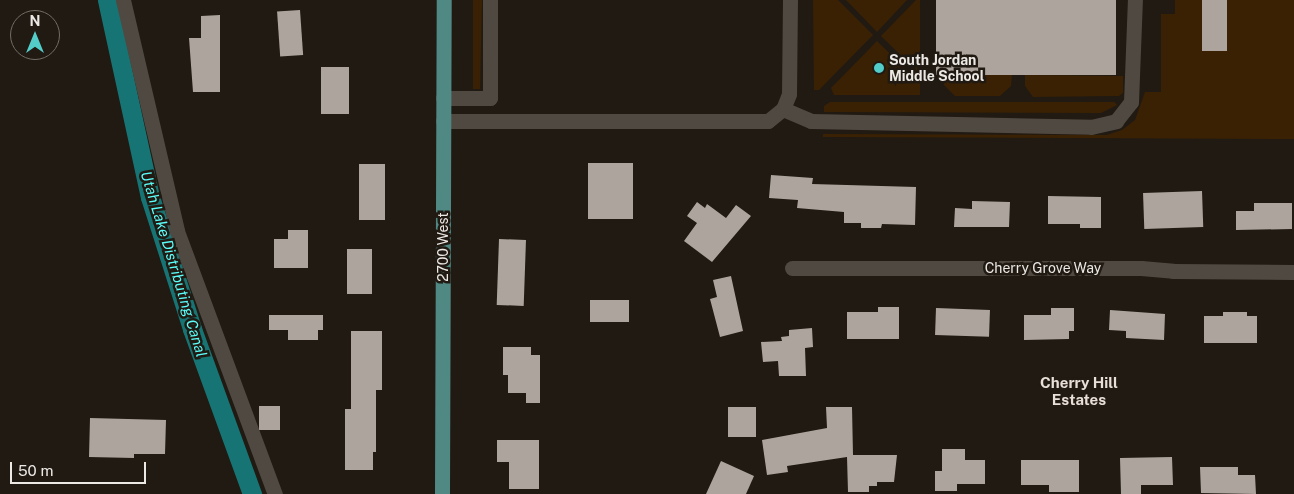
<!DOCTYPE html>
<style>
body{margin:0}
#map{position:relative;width:1294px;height:494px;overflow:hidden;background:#201a13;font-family:"Public Sans",sans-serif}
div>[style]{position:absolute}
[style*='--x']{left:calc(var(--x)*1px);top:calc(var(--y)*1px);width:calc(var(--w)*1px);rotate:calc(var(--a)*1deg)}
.green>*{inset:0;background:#3a2103}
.canal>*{height:19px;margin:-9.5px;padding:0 9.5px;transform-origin:9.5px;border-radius:9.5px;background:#167574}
.building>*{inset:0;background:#ada59d;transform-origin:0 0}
.minor>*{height:15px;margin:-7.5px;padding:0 7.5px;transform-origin:7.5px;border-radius:7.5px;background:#504942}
.major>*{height:15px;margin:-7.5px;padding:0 7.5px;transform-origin:7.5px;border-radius:7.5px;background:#508984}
.dots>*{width:14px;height:14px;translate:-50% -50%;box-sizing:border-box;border:2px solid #201a13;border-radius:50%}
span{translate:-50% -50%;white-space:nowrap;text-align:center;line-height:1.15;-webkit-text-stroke:5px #201a13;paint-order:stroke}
.poi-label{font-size:14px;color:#ece8e4;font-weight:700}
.left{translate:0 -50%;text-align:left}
.street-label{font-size:14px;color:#ece8e4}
.water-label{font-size:15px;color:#5bfdf9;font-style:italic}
.neighbourhood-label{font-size:15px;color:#e8dfd7;font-weight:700}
.north{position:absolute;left:10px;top:10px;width:50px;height:50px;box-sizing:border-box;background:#201a13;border:1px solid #726c67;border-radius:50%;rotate:0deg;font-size:14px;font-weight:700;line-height:20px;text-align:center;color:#ece8e4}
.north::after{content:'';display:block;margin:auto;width:18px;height:22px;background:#53cdca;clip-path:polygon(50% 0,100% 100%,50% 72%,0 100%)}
.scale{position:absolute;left:10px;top:462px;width:136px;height:22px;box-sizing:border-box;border:2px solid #ece8e4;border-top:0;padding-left:6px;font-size:15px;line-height:18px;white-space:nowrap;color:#ece8e4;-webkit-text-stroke:4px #201a13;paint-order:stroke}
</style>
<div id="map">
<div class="green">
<div style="clip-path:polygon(473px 0,482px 0,480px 89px,473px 89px)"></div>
<div style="clip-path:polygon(813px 0,838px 0,873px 35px,819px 90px,814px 90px)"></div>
<div style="clip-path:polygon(846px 0,907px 0,877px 32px)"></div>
<div style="clip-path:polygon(916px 0,920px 0,920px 74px,881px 36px)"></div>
<div style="clip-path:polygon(1175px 0,1294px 0,1294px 139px,823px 137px,823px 134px,1107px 135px,1122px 130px,1135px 120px,1145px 92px,1161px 92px,1161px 14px,1175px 14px)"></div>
<div style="clip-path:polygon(877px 41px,920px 83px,920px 95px,834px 95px,831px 88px)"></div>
<div style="clip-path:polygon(944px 75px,1012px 75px,1011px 86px,1000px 96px,955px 96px,944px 85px)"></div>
<div style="clip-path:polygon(1025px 75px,1123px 76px,1123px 93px,1119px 96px,1033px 97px,1025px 86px)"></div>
<div style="clip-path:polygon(830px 102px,1114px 102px,1117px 105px,1101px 113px,824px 112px,824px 106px)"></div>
</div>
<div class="canal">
<div style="--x:107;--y:0;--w:202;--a:77.7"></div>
<div style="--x:150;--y:197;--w:139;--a:72.3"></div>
<div style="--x:192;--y:329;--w:176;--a:70"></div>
</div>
<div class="building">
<div style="left:936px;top:0;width:180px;height:75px"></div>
<div style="left:1202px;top:0;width:25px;height:51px"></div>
<div style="left:300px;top:10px;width:45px;height:23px;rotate:86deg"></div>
<div style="clip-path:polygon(220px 15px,220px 92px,193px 92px,189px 38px,201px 38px,201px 16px)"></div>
<div style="left:321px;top:67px;width:28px;height:47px"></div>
<div style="left:588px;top:163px;width:45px;height:56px"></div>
<div style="left:359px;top:164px;width:26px;height:56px"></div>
<div style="clip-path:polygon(771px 175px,813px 178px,812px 184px,916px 187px,915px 225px,882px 224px,881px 228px,861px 228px,861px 223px,844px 223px,844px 212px,797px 208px,798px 200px,769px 198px)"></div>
<div style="left:1202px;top:191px;width:36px;height:59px;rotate:88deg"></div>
<div style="clip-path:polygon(1048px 196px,1101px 197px,1101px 228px,1080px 228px,1080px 224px,1048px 224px)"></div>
<div style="clip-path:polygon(972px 201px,1010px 202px,1009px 227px,954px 227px,955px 208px,972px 209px)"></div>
<div style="clip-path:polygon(697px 202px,705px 208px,707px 204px,726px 218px,736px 205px,751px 216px,712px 262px,684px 241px,697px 223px,687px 216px)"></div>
<div style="clip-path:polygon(1254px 203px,1292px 203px,1292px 229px,1236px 230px,1236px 211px,1254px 211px)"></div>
<div style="clip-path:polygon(288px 230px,308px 230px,308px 268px,274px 268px,274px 239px,288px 239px)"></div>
<div style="left:499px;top:239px;width:27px;height:66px;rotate:2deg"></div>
<div style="left:347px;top:249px;width:25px;height:45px"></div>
<div style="clip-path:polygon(731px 276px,743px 331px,720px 337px,710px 299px,717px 297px,713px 280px)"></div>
<div style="left:629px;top:300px;width:22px;height:39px;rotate:90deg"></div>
<div style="clip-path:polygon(878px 307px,899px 307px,899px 339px,847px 339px,847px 312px,878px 312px)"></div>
<div style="left:936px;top:308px;width:54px;height:27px;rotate:2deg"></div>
<div style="clip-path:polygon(1051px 308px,1074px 308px,1074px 331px,1069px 331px,1069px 339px,1024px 340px,1024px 315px,1051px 315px)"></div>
<div style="clip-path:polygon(1110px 310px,1165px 314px,1164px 340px,1126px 338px,1126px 331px,1109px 330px)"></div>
<div style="clip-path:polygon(1223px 312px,1247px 312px,1247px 316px,1257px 316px,1257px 343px,1204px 343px,1204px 316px,1223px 316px)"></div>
<div style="clip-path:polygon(269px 315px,323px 315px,323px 330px,318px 330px,318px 340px,288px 340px,288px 330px,269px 330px)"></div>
<div style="clip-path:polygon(812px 328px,813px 347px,805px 348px,806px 376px,779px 376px,778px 361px,763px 362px,761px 342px,782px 341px,781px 337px,789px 336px,789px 330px)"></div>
<div style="clip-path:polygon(351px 331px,382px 331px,382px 390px,376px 390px,376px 452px,373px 452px,373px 470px,345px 470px,345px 409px,351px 409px)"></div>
<div style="clip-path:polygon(503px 347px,531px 347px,531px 355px,540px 355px,540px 403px,526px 403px,526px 393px,508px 393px,508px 375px,503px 375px)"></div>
<div style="left:259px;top:406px;width:21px;height:24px"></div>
<div style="left:728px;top:407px;width:28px;height:30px"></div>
<div style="clip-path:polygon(826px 407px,852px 407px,853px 455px,897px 455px,894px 482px,877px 482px,877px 486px,869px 486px,869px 492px,848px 492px,847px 457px,787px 466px,788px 472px,767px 475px,762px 440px,827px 428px)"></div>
<div style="clip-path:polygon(90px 418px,166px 420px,165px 454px,134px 454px,134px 458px,89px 457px)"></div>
<div style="clip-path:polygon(497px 440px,539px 440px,539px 489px,509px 489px,509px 462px,497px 462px)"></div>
<div style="clip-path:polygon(942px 449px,965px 449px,965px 460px,985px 460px,985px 484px,957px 484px,957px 491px,935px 491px,935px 471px,942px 471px)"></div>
<div style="clip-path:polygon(1172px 457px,1173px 485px,1141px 485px,1141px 494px,1121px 494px,1120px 458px)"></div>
<div style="clip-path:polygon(1021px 460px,1079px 460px,1079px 492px,1049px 492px,1049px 485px,1021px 485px)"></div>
<div style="clip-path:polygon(721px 461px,754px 476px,746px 494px,706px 494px)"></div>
<div style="clip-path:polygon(1200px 467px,1238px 467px,1238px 475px,1255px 475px,1256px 494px,1201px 493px)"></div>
</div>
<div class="minor">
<div style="--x:123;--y:0;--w:237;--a:76.8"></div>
<div style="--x:177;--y:231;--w:281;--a:69.6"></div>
<div style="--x:443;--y:98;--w:47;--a:0"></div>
<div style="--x:490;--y:98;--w:98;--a:-90"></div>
<div style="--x:783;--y:109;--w:30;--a:23"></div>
<div style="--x:811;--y:121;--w:280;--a:1.2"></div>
<div style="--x:1091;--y:127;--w:26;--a:-13"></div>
<div style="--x:1116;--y:121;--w:24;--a:-52"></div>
<div style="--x:1131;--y:102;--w:102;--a:-87.8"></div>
<div style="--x:443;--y:121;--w:325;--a:0"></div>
<div style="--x:768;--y:121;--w:19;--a:-39"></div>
<div style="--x:783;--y:109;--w:16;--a:-68"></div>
<div style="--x:789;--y:94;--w:94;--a:-89.4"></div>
<div style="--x:792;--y:268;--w:349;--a:0"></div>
<div style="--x:1141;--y:268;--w:32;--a:5"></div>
<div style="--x:1173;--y:271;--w:121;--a:0.5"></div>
</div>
<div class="major">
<div style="--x:442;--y:494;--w:494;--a:-89.8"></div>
</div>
<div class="dots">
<div style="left:879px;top:68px;background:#53cdca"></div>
</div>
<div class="poi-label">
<span class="left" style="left:889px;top:68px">South Jordan<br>Middle School</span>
</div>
<div class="street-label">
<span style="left:443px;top:247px;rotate:-90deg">2700 West</span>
<span style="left:1043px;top:268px">Cherry Grove Way</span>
</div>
<div class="water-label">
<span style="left:174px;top:264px;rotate:73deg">Utah Lake Distributing Canal</span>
</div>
<div class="neighbourhood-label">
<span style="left:1079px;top:391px">Cherry Hill<br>Estates</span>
</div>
<div class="north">N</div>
<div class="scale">50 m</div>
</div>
